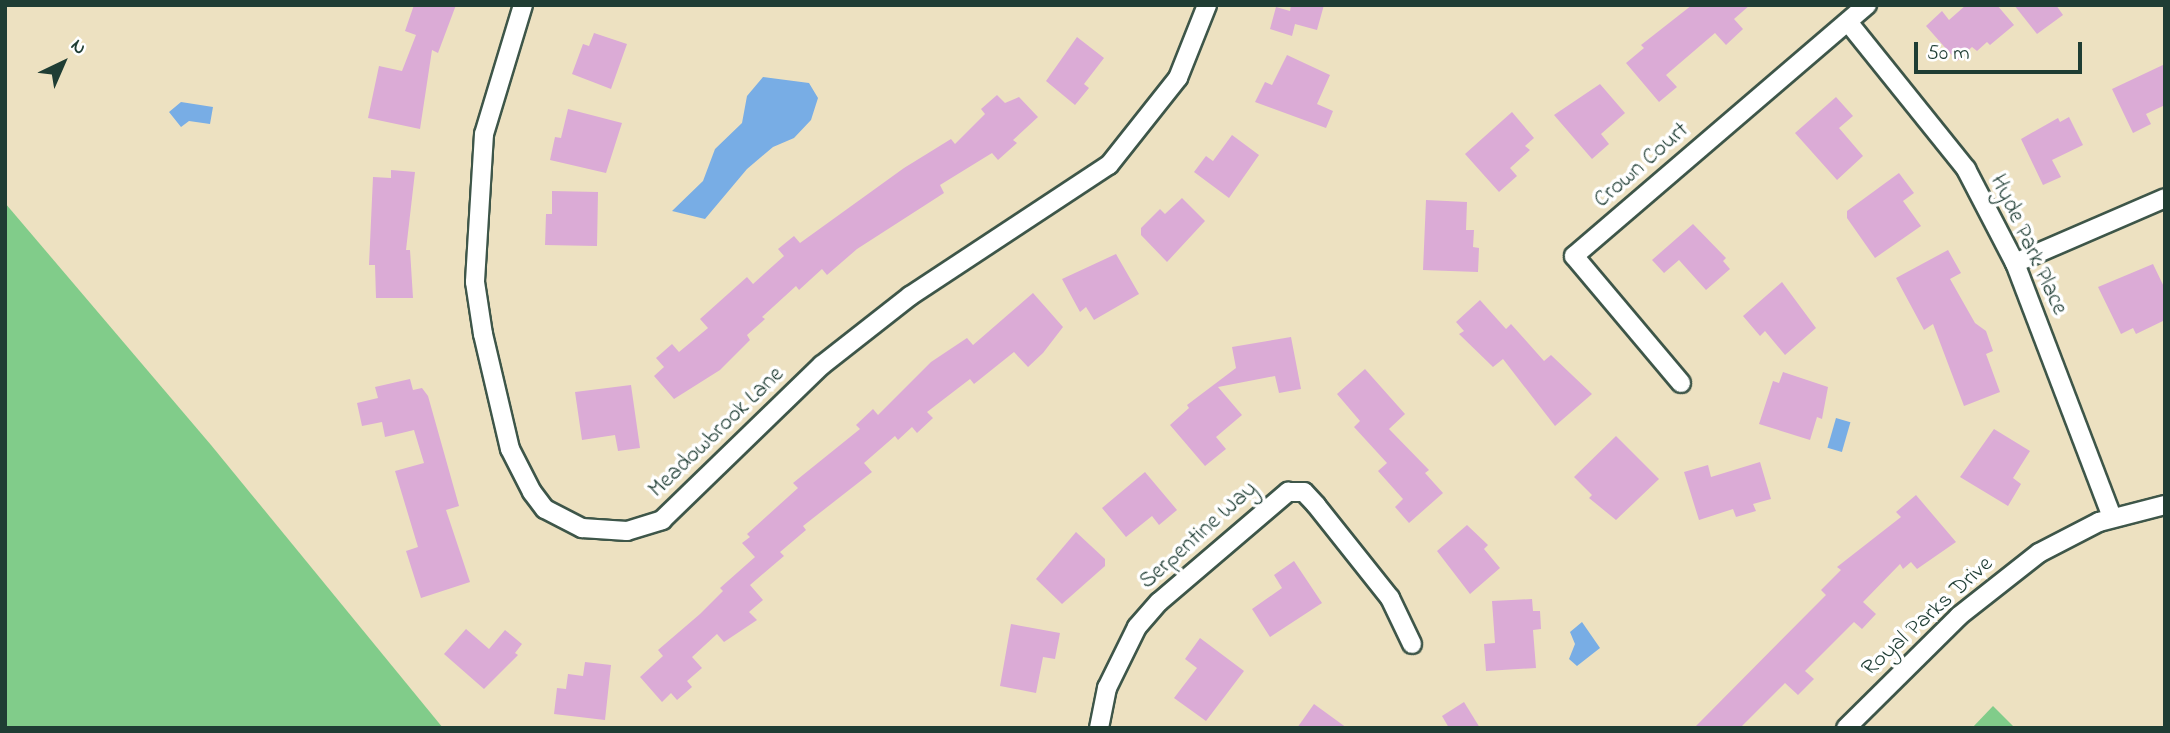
<!DOCTYPE html>
<style>
body{margin:0}
#map{position:relative;width:2170px;height:733px;overflow:hidden;background:#ede1c1;font-family:"Indie Flower",sans-serif}
div>[style]{position:absolute}
[style*='--x']{left:calc(var(--x)*1px);top:calc(var(--y)*1px);width:calc(var(--w)*1px);rotate:calc(var(--a)*1deg)}
.green>*{inset:0;background:#81cc8a}
.water>*{inset:0;background:#78ade5;transform-origin:0 0}
.building>*{inset:0;background:#dbabd6}
.roads{filter:drop-shadow(2px 0 #3e5649) drop-shadow(-2px 0 #3e5649) drop-shadow(0 2px #3e5649) drop-shadow(0 -2px #3e5649)}
.street>*{height:18px;margin:-9px;padding:0 9px;transform-origin:9px;border-radius:9px;background:#fff}
span{translate:-50% -50%;white-space:nowrap;text-align:center;line-height:1.15;-webkit-text-stroke:7px #fff;paint-order:stroke}
.street-label{font-size:23px;color:#1f3d34}
.frame{position:absolute;inset:0;border:7px solid #1f3d34;pointer-events:none}
.north{position:absolute;left:28px;top:28px;width:70px;height:70px;-webkit-text-stroke:5px #fff;paint-order:stroke;rotate:44deg;font-size:19px;font-weight:700;line-height:28px;text-align:center;color:#1f3d34}
.north::after{content:'';display:block;margin:auto;width:24px;height:32px;background:#1f3d34;clip-path:polygon(50% 0,100% 100%,50% 72%,0 100%)}
.scale{position:absolute;left:1914px;top:42px;width:168px;height:32px;box-sizing:border-box;border:4px solid #1f3d34;border-top:0;padding-left:9px;font-size:21px;line-height:24px;white-space:nowrap;color:#1f3d34;-webkit-text-stroke:5px #fff;paint-order:stroke}
</style>
<div id="map">
<div class="green">
<div style="clip-path:polygon(5px 203px,211px 445px,443px 728px,5px 728px)"></div>
<div style="clip-path:polygon(1993px 706px,2015px 728px,1972px 728px)"></div>
</div>
<div class="water">
<div style="clip-path:polygon(763px 77px,809px 83px,818px 98px,811px 120px,794px 138px,773px 147px,747px 169px,705px 219px,672px 211px,703px 181px,715px 149px,742px 123px,747px 96px)"></div>
<div style="clip-path:polygon(181px 102px,213px 107px,210px 124px,189px 121px,181px 127px,169px 112px)"></div>
<div style="left:1836px;top:418px;width:15px;height:31px;rotate:16deg"></div>
<div style="clip-path:polygon(1582px 622px,1600px 648px,1577px 666px,1569px 659px,1575px 644px,1570px 632px)"></div>
</div>
<div class="building">
<div style="clip-path:polygon(414px 5px,456px 5px,438px 53px,432px 50px,420px 129px,368px 118px,379px 66px,402px 71px,416px 35px,405px 31px)"></div>
<div style="clip-path:polygon(1291px 5px,1324px 5px,1317px 30px,1295px 24px,1292px 36px,1270px 29px,1276px 7px,1290px 11px)"></div>
<div style="clip-path:polygon(1692px 5px,1750px 5px,1734px 19px,1743px 29px,1726px 45px,1715px 33px,1666px 75px,1677px 87px,1659px 102px,1626px 63px,1644px 48px,1641px 45px)"></div>
<div style="clip-path:polygon(1966px 5px,1997px 5px,2014px 25px,1990px 45px,1987px 42px,1977px 51px,1972px 47px,1957px 61px,1926px 26px,1942px 11px,1949px 20px)"></div>
<div style="clip-path:polygon(2014px 5px,2056px 5px,2063px 15px,2037px 34px)"></div>
<div style="clip-path:polygon(594px 33px,627px 44px,611px 89px,572px 74px,583px 44px,589px 46px)"></div>
<div style="clip-path:polygon(1077px 37px,1104px 58px,1084px 84px,1089px 88px,1075px 105px,1046px 81px)"></div>
<div style="clip-path:polygon(1287px 55px,1330px 75px,1317px 104px,1333px 111px,1326px 128px,1255px 102px,1265px 82px,1272px 85px)"></div>
<div style="clip-path:polygon(2165px 64px,2165px 105px,2146px 114px,2151px 124px,2133px 133px,2112px 89px)"></div>
<div style="clip-path:polygon(1600px 84px,1625px 113px,1601px 134px,1609px 144px,1592px 159px,1554px 115px)"></div>
<div style="clip-path:polygon(997px 95px,1005px 103px,1019px 97px,1038px 117px,1013px 140px,1017px 143px,998px 160px,992px 153px,940px 185px,944px 193px,857px 249px,827px 275px,822px 269px,799px 290px,796px 286px,762px 317px,765px 319px,747px 335px,750px 340px,720px 370px,674px 399px,654px 376px,664px 367px,656px 358px,672px 344px,679px 352px,708px 328px,700px 319px,747px 277px,753px 284px,784px 256px,778px 249px,794px 236px,800px 243px,904px 168px,951px 139px,955px 144px,985px 114px,981px 109px)"></div>
<div style="clip-path:polygon(1836px 97px,1853px 116px,1839px 128px,1863px 156px,1837px 180px,1795px 133px)"></div>
<div style="clip-path:polygon(568px 109px,622px 123px,606px 173px,550px 160px,555px 137px,561px 138px)"></div>
<div style="clip-path:polygon(1512px 112px,1534px 138px,1525px 146px,1530px 150px,1510px 168px,1517px 176px,1499px 192px,1465px 154px)"></div>
<div style="clip-path:polygon(2069px 117px,2083px 145px,2052px 160px,2061px 177px,2043px 185px,2021px 139px,2058px 118px,2060px 122px)"></div>
<div style="clip-path:polygon(1232px 135px,1259px 155px,1229px 198px,1194px 172px,1206px 156px,1213px 161px)"></div>
<div style="clip-path:polygon(391px 170px,415px 172px,406px 250px,410px 250px,413px 298px,376px 298px,375px 265px,369px 265px,373px 177px,391px 178px)"></div>
<div style="clip-path:polygon(1899px 173px,1914px 193px,1903px 201px,1921px 226px,1875px 258px,1847px 218px,1847px 211px)"></div>
<div style="clip-path:polygon(552px 191px,598px 192px,597px 246px,545px 245px,546px 214px,552px 214px)"></div>
<div style="clip-path:polygon(1182px 198px,1205px 221px,1167px 262px,1141px 235px,1141px 228px,1160px 209px,1165px 214px)"></div>
<div style="clip-path:polygon(1426px 200px,1467px 202px,1466px 230px,1474px 230px,1473px 247px,1479px 248px,1478px 272px,1423px 270px)"></div>
<div style="clip-path:polygon(1693px 224px,1726px 258px,1723px 261px,1730px 269px,1706px 290px,1679px 260px,1664px 273px,1652px 260px)"></div>
<div style="clip-path:polygon(1948px 250px,1961px 273px,1950px 279px,1975px 323px,1986px 331px,1993px 351px,1986px 354px,2000px 392px,1964px 406px,1933px 324px,1924px 330px,1896px 278px)"></div>
<div style="clip-path:polygon(1116px 254px,1139px 294px,1094px 320px,1086px 307px,1080px 312px,1062px 279px)"></div>
<div style="clip-path:polygon(2153px 264px,2165px 289px,2165px 320px,2136px 334px,2133px 328px,2121px 334px,2098px 287px)"></div>
<div style="clip-path:polygon(1782px 282px,1816px 328px,1785px 355px,1765px 331px,1760px 336px,1743px 316px)"></div>
<div style="clip-path:polygon(1033px 293px,1063px 327px,1043px 353px,1028px 367px,1014px 352px,974px 384px,970px 379px,927px 412px,933px 418px,917px 433px,912px 427px,898px 440px,895px 436px,864px 463px,872px 472px,803px 526px,806px 530px,780px 552px,784px 556px,750px 585px,763px 600px,749px 612px,757px 620px,724px 642px,717px 634px,692px 657px,702px 668px,687px 681px,692px 687px,677px 700px,671px 693px,662px 702px,640px 677px,663px 656px,658px 650px,700px 614px,723px 591px,720px 588px,755px 557px,742px 543px,750px 537px,747px 534px,798px 488px,793px 483px,860px 429px,856px 425px,873px 409px,878px 415px,931px 362px,967px 338px,973px 345px)"></div>
<div style="clip-path:polygon(1480px 300px,1506px 329px,1511px 324px,1544px 361px,1551px 355px,1592px 394px,1555px 426px,1503px 359px,1493px 367px,1459px 334px,1464px 331px,1456px 322px)"></div>
<div style="clip-path:polygon(1291px 337px,1301px 389px,1279px 393px,1275px 376px,1218px 387px,1242px 415px,1216px 437px,1226px 449px,1205px 466px,1170px 425px,1189px 408px,1187px 405px,1236px 368px,1232px 347px)"></div>
<div style="clip-path:polygon(1365px 369px,1405px 414px,1389px 429px,1429px 470px,1425px 473px,1443px 493px,1409px 523px,1395px 507px,1403px 499px,1378px 471px,1387px 463px,1354px 427px,1360px 421px,1337px 394px)"></div>
<div style="clip-path:polygon(1783px 372px,1828px 387px,1822px 419px,1817px 417px,1810px 440px,1759px 424px,1773px 381px,1779px 383px)"></div>
<div style="clip-path:polygon(410px 379px,413px 390px,422px 388px,428px 396px,459px 506px,446px 510px,470px 582px,421px 598px,406px 551px,418px 547px,395px 471px,424px 463px,414px 430px,385px 437px,382px 422px,362px 426px,357px 403px,378px 398px,375px 387px)"></div>
<div style="clip-path:polygon(631px 385px,640px 448px,618px 451px,615px 435px,582px 440px,575px 392px)"></div>
<div style="clip-path:polygon(1994px 429px,2030px 451px,2013px 478px,2021px 484px,2008px 506px,1960px 477px)"></div>
<div style="clip-path:polygon(1616px 436px,1659px 479px,1616px 520px,1589px 498px,1592px 495px,1574px 477px)"></div>
<div style="clip-path:polygon(1760px 462px,1771px 499px,1753px 504px,1756px 511px,1736px 517px,1733px 509px,1699px 520px,1684px 472px,1708px 465px,1711px 477px)"></div>
<div style="clip-path:polygon(1145px 472px,1177px 510px,1159px 525px,1152px 516px,1126px 537px,1102px 508px)"></div>
<div style="clip-path:polygon(1916px 495px,1956px 542px,1917px 569px,1911px 562px,1903px 569px,1900px 564px,1863px 602px,1876px 614px,1862px 629px,1854px 622px,1805px 671px,1814px 679px,1798px 695px,1785px 683px,1740px 728px,1694px 728px,1826px 595px,1821px 590px,1841px 570px,1837px 567px,1901px 517px,1896px 512px)"></div>
<div style="clip-path:polygon(1467px 525px,1488px 545px,1484px 549px,1500px 568px,1470px 594px,1437px 551px)"></div>
<div style="clip-path:polygon(1076px 532px,1105px 559px,1105px 566px,1062px 604px,1036px 579px)"></div>
<div style="clip-path:polygon(1294px 561px,1322px 603px,1270px 637px,1252px 609px,1282px 588px,1274px 575px)"></div>
<div style="clip-path:polygon(1532px 599px,1533px 611px,1540px 611px,1541px 629px,1533px 630px,1536px 668px,1486px 671px,1484px 644px,1495px 643px,1492px 601px)"></div>
<div style="clip-path:polygon(1011px 624px,1060px 633px,1055px 659px,1043px 657px,1036px 693px,1000px 686px)"></div>
<div style="clip-path:polygon(466px 629px,489px 649px,505px 630px,522px 644px,515px 653px,518px 655px,484px 689px,444px 654px)"></div>
<div style="clip-path:polygon(1200px 638px,1244px 671px,1206px 721px,1174px 698px,1197px 668px,1185px 659px)"></div>
<div style="clip-path:polygon(585px 662px,611px 665px,605px 720px,554px 714px,557px 688px,566px 689px,568px 674px,583px 676px)"></div>
<div style="clip-path:polygon(1464px 702px,1480px 728px,1449px 728px,1442px 716px)"></div>
<div style="clip-path:polygon(1314px 704px,1347px 728px,1297px 728px)"></div>
</div>
<div class="roads">
<div class="street">
<div style="--x:523;--y:5;--w:135;--a:106.8"></div>
<div style="--x:484;--y:134;--w:148;--a:93.5"></div>
<div style="--x:475;--y:282;--w:53;--a:81.3"></div>
<div style="--x:483;--y:334;--w:118;--a:76.8"></div>
<div style="--x:510;--y:449;--w:48;--a:62.9"></div>
<div style="--x:532;--y:492;--w:21;--a:53"></div>
<div style="--x:545;--y:509;--w:42;--a:27.2"></div>
<div style="--x:582;--y:528;--w:45;--a:3.8"></div>
<div style="--x:627;--y:531;--w:37;--a:-17"></div>
<div style="--x:662;--y:520;--w:223;--a:-44.1"></div>
<div style="--x:822;--y:365;--w:112;--a:-38.1"></div>
<div style="--x:910;--y:296;--w:238;--a:-33.4"></div>
<div style="--x:1109;--y:165;--w:111;--a:-51.6"></div>
<div style="--x:1178;--y:78;--w:79;--a:-68.3"></div>
<div style="--x:1848;--y:22;--w:189;--a:51.2"></div>
<div style="--x:1966;--y:169;--w:106;--a:62.5"></div>
<div style="--x:2015;--y:263;--w:272;--a:69.1"></div>
<div style="--x:2015;--y:263;--w:163;--a:-23.4"></div>
<div style="--x:1681;--y:383;--w:166;--a:-130.1"></div>
<div style="--x:1574;--y:256;--w:386;--a:-40.6"></div>
<div style="--x:1099;--y:728;--w:41;--a:-78.7"></div>
<div style="--x:1107;--y:688;--w:68;--a:-63.8"></div>
<div style="--x:1137;--y:627;--w:33;--a:-49"></div>
<div style="--x:1159;--y:602;--w:170;--a:-40.5"></div>
<div style="--x:1288;--y:492;--w:16;--a:0"></div>
<div style="--x:1304;--y:492;--w:18;--a:47"></div>
<div style="--x:1316;--y:505;--w:119;--a:51.5"></div>
<div style="--x:1390;--y:598;--w:51;--a:64.4"></div>
<div style="--x:1846;--y:728;--w:159;--a:-44.7"></div>
<div style="--x:1959;--y:616;--w:102;--a:-38.2"></div>
<div style="--x:2039;--y:553;--w:68;--a:-27.3"></div>
<div style="--x:2099;--y:522;--w:68;--a:-14.4"></div>
</div>
</div>
<div class="street-label">
<span style="left:1642px;top:166px;rotate:-41deg">Crown Court</span>
<span style="left:2028px;top:245px;rotate:65deg">Hyde Park Place</span>
<span style="left:717px;top:433px;rotate:-44deg">Meadowbrook Lane</span>
<span style="left:1199px;top:536px;rotate:-42deg">Serpentine Way</span>
<span style="left:1928px;top:617px;rotate:-42deg">Royal Parks Drive</span>
</div>
<div class="frame"></div>
<div class="north">N</div>
<div class="scale">50 m</div>
</div>
